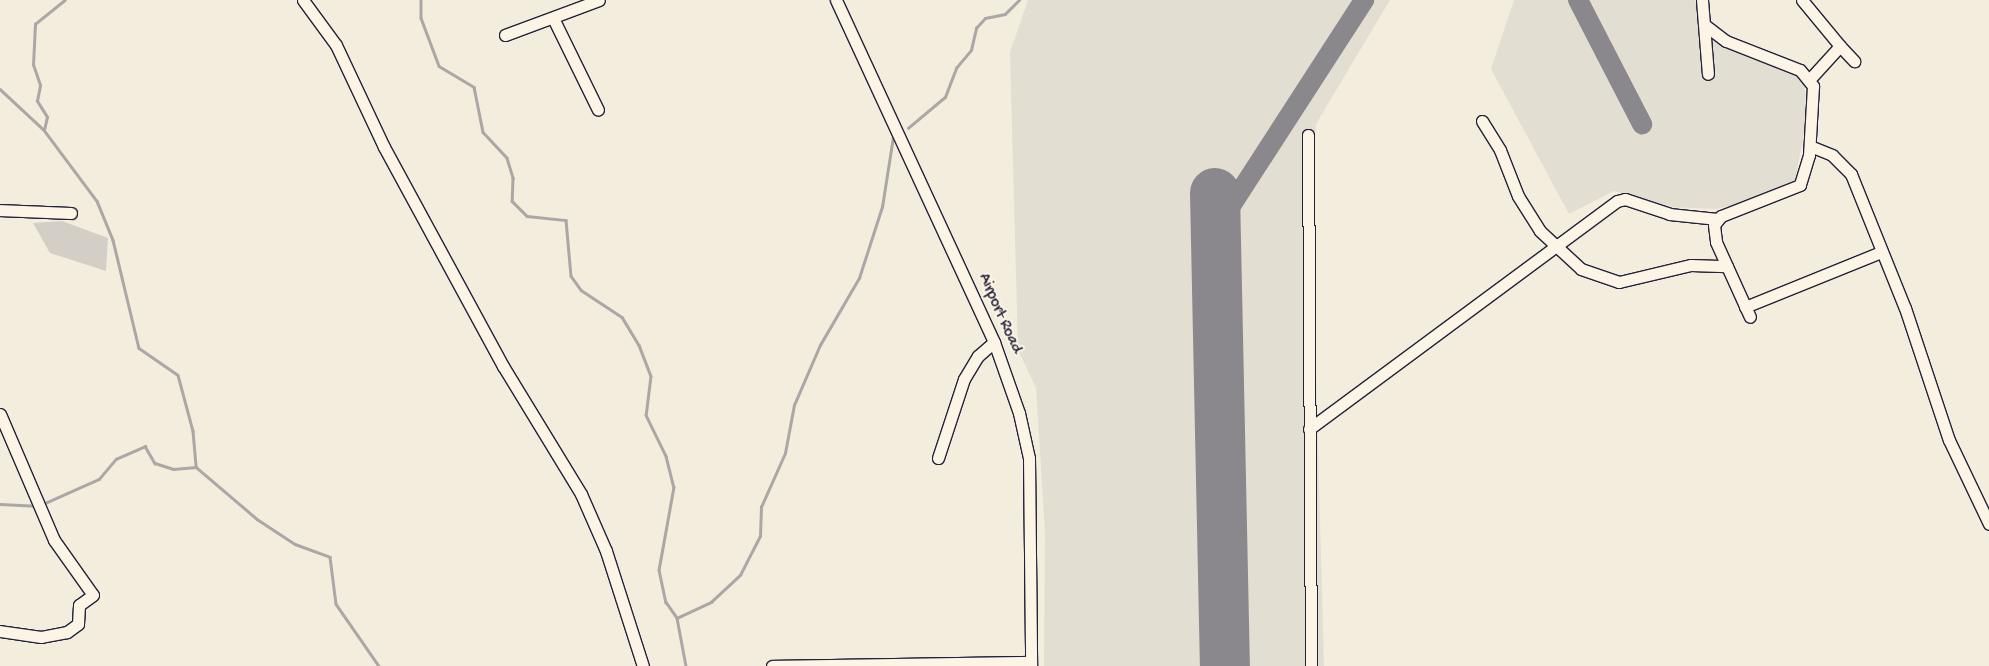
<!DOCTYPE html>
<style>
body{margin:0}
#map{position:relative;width:1989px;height:666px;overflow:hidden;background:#f3edde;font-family:"Gochi Hand",sans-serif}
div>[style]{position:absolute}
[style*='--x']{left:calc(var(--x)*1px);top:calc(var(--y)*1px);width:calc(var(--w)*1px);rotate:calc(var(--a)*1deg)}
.built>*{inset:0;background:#e3ded2}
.green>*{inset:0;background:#d4cfc6}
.stream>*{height:2.5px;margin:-1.25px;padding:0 1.25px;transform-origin:1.25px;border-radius:1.25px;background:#aca7a6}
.taxiway>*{height:20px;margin:-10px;padding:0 10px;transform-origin:10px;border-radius:10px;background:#8a888c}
.runway>*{height:50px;margin:-25px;padding:0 25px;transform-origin:25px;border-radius:25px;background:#8a888c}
.roads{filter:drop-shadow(1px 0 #22223b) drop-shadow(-1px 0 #22223b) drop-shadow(0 1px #22223b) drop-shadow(0 -1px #22223b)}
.minor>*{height:11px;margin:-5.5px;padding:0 5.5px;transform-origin:5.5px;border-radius:5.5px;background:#fcf5e5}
span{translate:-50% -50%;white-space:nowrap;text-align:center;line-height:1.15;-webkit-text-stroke:4px #fcf5e5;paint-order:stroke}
.street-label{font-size:16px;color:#22223b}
</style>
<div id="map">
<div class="built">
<div style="clip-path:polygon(1028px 0,1390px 0,1316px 124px,1311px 191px,1324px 666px,1044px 666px,1045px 533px,1036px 388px,1018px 350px,1010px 52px)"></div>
<div style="clip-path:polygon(1514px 0,1695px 0,1703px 31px,1714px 42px,1790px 70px,1805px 84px,1806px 122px,1795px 181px,1765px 198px,1716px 209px,1673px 207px,1614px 191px,1569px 214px,1491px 69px)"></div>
</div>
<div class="green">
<div style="clip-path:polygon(62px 221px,108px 238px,106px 271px,50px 253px,33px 223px)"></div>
</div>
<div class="stream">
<div style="--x:421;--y:0;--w:18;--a:90"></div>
<div style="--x:421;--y:18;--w:51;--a:69.4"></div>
<div style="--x:439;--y:66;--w:41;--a:31"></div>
<div style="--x:474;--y:87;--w:46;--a:78.7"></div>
<div style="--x:483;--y:132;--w:35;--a:47"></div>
<div style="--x:507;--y:158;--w:21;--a:73"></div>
<div style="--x:513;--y:178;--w:23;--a:92"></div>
<div style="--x:512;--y:201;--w:21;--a:45"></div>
<div style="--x:527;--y:216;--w:39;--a:6"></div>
<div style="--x:566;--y:220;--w:56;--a:84.9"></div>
<div style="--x:571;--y:276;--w:17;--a:54"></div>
<div style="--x:581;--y:290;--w:49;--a:33.4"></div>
<div style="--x:622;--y:317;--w:33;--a:59"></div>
<div style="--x:639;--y:345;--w:33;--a:69"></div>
<div style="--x:651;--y:376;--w:39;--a:97"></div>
<div style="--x:646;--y:415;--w:46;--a:64"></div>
<div style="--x:666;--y:456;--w:32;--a:76"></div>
<div style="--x:674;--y:487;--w:84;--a:100.2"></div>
<div style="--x:659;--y:570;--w:33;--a:78"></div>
<div style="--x:666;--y:602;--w:19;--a:55"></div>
<div style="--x:677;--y:618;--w:49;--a:79.4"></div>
<div style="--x:0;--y:89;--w:60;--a:43"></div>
<div style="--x:44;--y:130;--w:89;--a:53.3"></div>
<div style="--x:97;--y:201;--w:42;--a:67.7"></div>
<div style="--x:113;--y:240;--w:111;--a:76.5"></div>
<div style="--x:139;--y:348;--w:47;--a:34.7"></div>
<div style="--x:178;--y:375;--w:58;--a:75"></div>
<div style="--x:193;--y:431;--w:36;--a:85"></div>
<div style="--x:196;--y:467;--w:80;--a:40.4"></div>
<div style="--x:257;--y:519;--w:45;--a:33.3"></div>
<div style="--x:295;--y:544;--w:37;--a:20"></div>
<div style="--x:330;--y:557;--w:47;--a:82.7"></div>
<div style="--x:336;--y:604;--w:75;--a:55.3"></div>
<div style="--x:908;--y:128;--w:48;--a:-40"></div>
<div style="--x:945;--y:97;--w:31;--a:-69"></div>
<div style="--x:956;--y:68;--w:23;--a:-50"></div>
<div style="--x:971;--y:50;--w:23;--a:-77"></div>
<div style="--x:976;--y:28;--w:13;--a:-48"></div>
<div style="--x:985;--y:18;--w:20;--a:-11"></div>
<div style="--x:1005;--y:14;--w:20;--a:-45"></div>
<div style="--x:44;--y:130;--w:13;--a:-77"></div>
<div style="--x:47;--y:117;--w:19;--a:-122"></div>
<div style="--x:37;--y:101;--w:16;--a:-79"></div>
<div style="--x:40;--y:85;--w:21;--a:-109"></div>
<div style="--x:33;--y:65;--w:41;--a:-87.2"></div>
<div style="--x:35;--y:24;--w:38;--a:-39"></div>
<div style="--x:0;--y:504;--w:35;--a:3"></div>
<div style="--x:43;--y:504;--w:61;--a:-24.1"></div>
<div style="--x:99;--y:479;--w:26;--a:-50"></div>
<div style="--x:116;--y:459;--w:32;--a:-24"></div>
<div style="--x:145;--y:446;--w:20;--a:60"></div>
<div style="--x:155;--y:463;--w:19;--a:18"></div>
<div style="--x:173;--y:469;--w:23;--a:-5"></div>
<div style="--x:677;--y:618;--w:38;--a:-25"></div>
<div style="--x:711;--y:602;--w:40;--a:-43"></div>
<div style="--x:740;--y:575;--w:44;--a:-62.9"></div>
<div style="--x:760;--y:536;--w:29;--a:-88"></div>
<div style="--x:761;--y:507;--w:59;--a:-66"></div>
<div style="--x:785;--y:453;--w:49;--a:-79.4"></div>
<div style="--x:794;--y:405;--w:65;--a:-66.6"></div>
<div style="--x:820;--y:345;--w:78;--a:-59.8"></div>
<div style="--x:859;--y:278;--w:75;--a:-72.1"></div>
<div style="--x:882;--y:207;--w:71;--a:-81.1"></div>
</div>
<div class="taxiway">
<div style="--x:1578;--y:0;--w:140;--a:62.7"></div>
<div style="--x:1216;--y:229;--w:273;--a:-57.1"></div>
</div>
<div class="runway">
<div style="--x:1215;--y:193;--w:473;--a:88.8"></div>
</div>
<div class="roads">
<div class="minor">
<div style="--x:303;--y:0;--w:56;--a:53.7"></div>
<div style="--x:336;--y:45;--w:113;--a:64.8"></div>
<div style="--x:384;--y:147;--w:249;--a:61.5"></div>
<div style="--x:503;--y:366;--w:150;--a:58.6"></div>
<div style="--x:581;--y:494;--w:62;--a:66.3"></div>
<div style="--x:606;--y:551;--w:121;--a:72.2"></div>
<div style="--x:836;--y:0;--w:377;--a:65.2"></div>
<div style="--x:994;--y:342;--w:75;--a:70.6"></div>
<div style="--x:1019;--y:413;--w:46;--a:77.5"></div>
<div style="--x:1029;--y:458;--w:208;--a:89.4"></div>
<div style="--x:1702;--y:0;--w:74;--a:85.4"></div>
<div style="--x:1802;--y:0;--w:60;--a:50.4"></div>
<div style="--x:1840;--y:46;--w:46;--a:132.4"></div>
<div style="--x:553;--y:18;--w:102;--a:63.9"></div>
<div style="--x:1706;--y:26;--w:25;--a:37"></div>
<div style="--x:1726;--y:41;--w:79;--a:21.4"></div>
<div style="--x:1800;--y:70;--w:21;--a:51"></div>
<div style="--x:1813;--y:86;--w:69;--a:93.3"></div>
<div style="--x:1809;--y:155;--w:31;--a:107"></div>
<div style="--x:1800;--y:185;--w:85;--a:158.6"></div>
<div style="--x:1721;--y:216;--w:11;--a:128"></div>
<div style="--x:1714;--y:225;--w:17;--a:83"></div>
<div style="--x:1716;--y:242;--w:82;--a:65.6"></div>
<div style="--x:505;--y:35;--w:100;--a:-20.4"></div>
<div style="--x:1840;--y:46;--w:21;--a:47"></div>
<div style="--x:1482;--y:121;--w:34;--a:58"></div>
<div style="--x:1500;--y:150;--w:49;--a:68.6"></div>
<div style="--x:1518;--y:196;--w:41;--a:57.8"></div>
<div style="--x:1540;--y:231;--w:56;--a:42.8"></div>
<div style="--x:1581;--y:269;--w:40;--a:18.9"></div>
<div style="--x:1619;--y:282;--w:74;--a:-13.3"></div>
<div style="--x:1691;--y:265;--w:36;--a:2"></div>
<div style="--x:1308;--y:135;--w:531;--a:89.68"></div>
<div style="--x:1810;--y:146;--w:24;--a:22"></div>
<div style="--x:1832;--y:155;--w:27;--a:45"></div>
<div style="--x:1851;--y:174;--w:144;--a:68.1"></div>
<div style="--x:1905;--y:308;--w:139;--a:71.6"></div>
<div style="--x:1949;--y:440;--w:93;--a:64.5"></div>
<div style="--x:0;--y:210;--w:71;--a:2.4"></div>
<div style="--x:1745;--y:307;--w:147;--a:-22"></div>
<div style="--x:0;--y:414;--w:137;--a:66.8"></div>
<div style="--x:54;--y:540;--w:67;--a:54.7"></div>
<div style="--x:93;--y:595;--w:17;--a:144"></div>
<div style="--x:79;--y:605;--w:19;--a:93"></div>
<div style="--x:78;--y:624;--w:14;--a:144"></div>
<div style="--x:67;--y:632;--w:26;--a:169"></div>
<div style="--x:41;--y:637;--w:41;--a:-171.7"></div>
<div style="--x:1309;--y:429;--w:383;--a:-36.5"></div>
<div style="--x:1617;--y:201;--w:8;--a:-14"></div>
<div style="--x:1625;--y:199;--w:47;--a:18.4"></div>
<div style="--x:1670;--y:214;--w:47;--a:6.1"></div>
<div style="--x:938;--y:458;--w:83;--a:-71.8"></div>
<div style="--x:964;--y:379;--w:27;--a:-59"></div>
<div style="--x:978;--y:356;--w:21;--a:-41"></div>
<div style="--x:772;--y:666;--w:259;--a:-0.9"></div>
</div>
</div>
<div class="street-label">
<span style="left:999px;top:314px;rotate:66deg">Airport Road</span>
</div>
</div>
